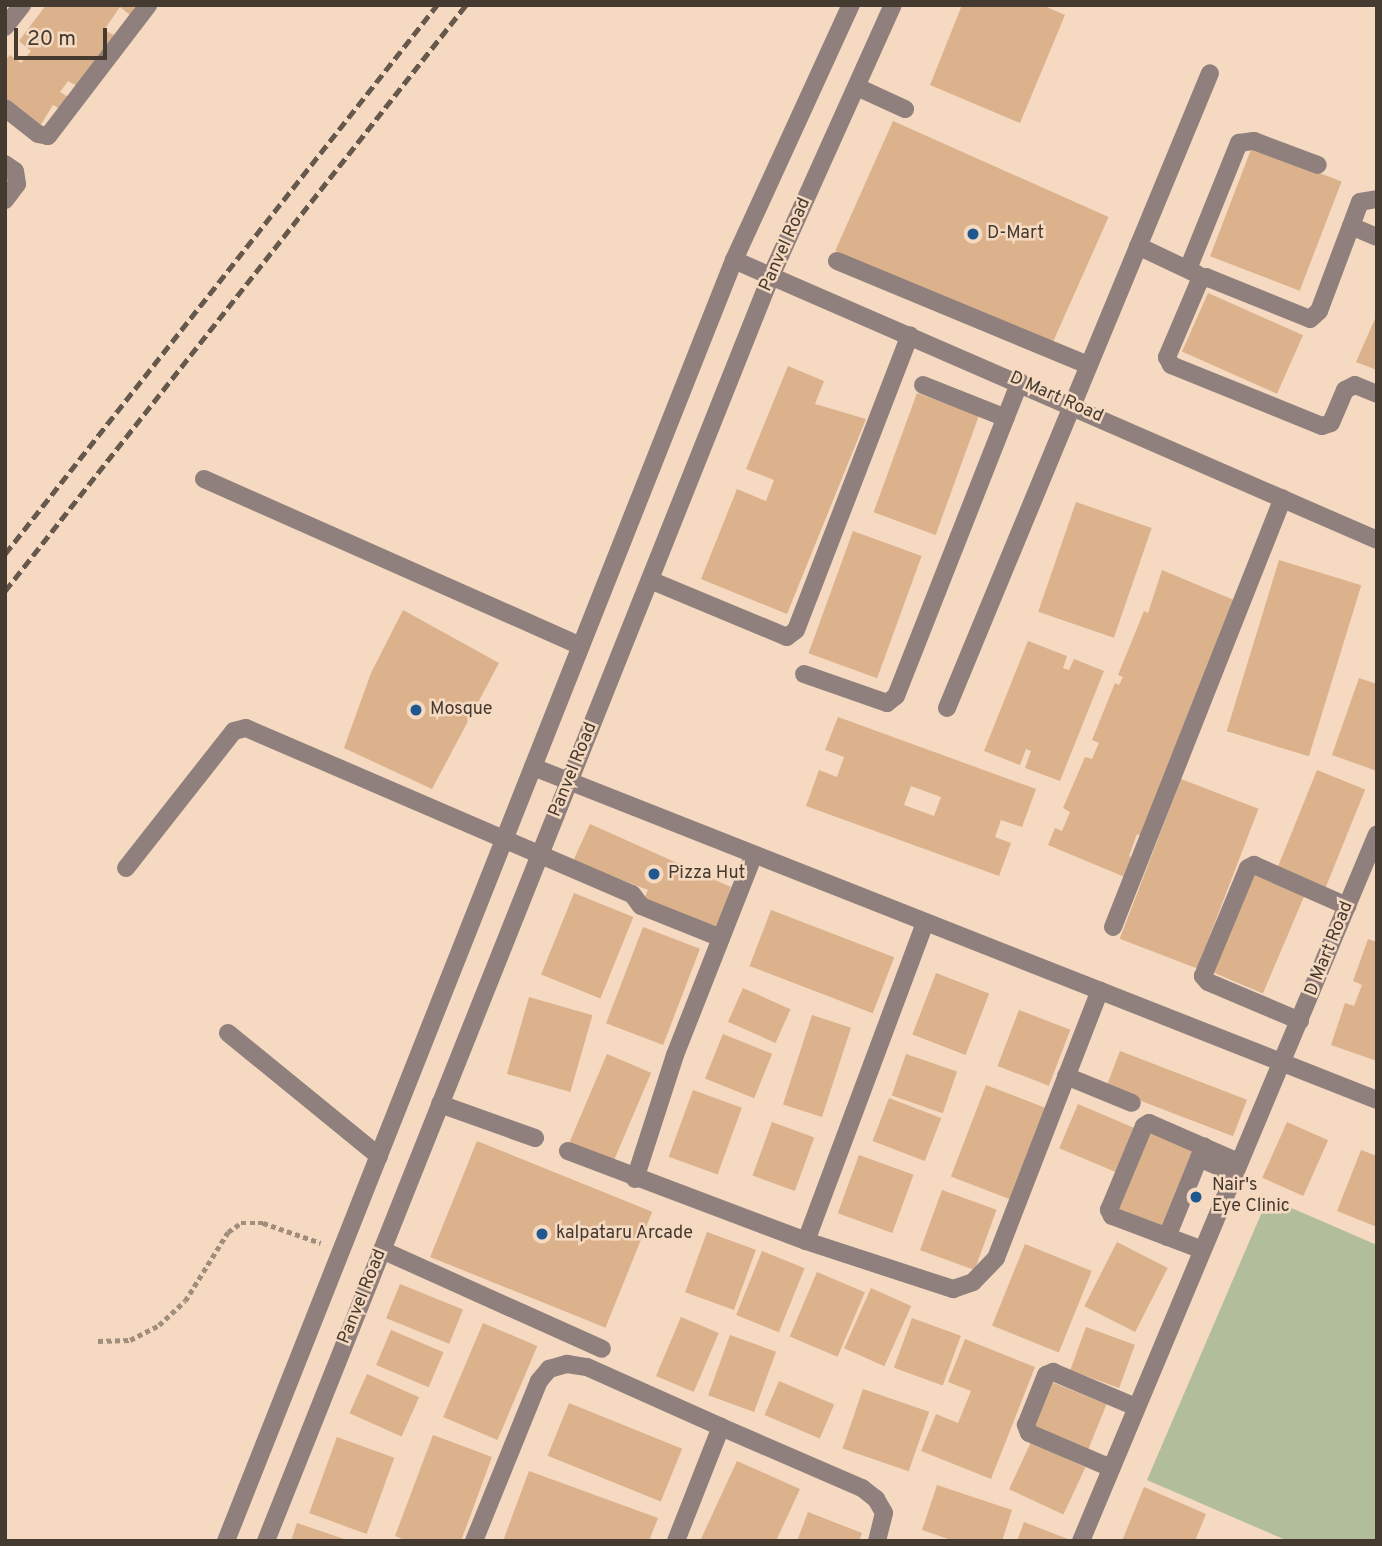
<!DOCTYPE html>
<style>
body{margin:0}
#map{position:relative;width:1382px;height:1546px;overflow:hidden;background:#f5d9c0;font-family:Overpass,sans-serif}
div>[style]{position:absolute}
[style*='--x']{left:calc(var(--x)*1px);top:calc(var(--y)*1px);width:calc(var(--w)*1px);rotate:calc(var(--a)*1deg)}
.green>*{inset:0;background:#b1bd9b}
.building>*{inset:0;background:#dbb28c;transform-origin:0 0}
.path>*{height:4.5px;margin-top:-2.25px;transform-origin:0;background:repeating-linear-gradient(90deg,#a08d7b 0 5px,transparent 0 8.5px)}
.minor>*{height:18px;margin:-9px;padding:0 9px;transform-origin:9px;border-radius:9px;background:#90807d}
.rail>*{height:5px;margin-top:-2.5px;transform-origin:0;background:repeating-linear-gradient(90deg,#67584c 0 10px,transparent 0 15px)}
.dots>*{width:19px;height:19px;translate:-50% -50%;box-sizing:border-box;border:4px solid #f5d9c0;border-radius:50%}
span{translate:-50% -50%;white-space:nowrap;text-align:center;line-height:1.15;-webkit-text-stroke:5px #f5d9c0;paint-order:stroke}
.poi-label{font-size:18px;color:#453a30}
.left{translate:0 -50%;text-align:left}
.street-label{font-size:18px;color:#453a30}
.frame{position:absolute;inset:0;border:7px solid #453a30;pointer-events:none}
.scale{position:absolute;left:14px;top:28px;width:93px;height:32px;box-sizing:border-box;border:4px solid #453a30;border-top:0;padding-left:9px;font-size:21px;line-height:24px;white-space:nowrap;color:#453a30;-webkit-text-stroke:5px #f5d9c0;paint-order:stroke}
</style>
<div id="map">
<div class="green">
<div style="clip-path:polygon(1268px 1198px,1377px 1245px,1377px 1541px,1288px 1541px,1147px 1480px)"></div>
</div>
<div class="building">
<div style="clip-path:polygon(46px 5px,136px 5px,130px 15px,120px 7px,104px 30px,114px 35px,77px 86px,68px 81px,60px 92px,70px 98px,60px 109px,53px 105px,40px 126px,5px 97px,5px 60px,10px 55px,21px 63px,31px 51px,19px 41px)"></div>
<div style="clip-path:polygon(962px 5px,1042px 5px,1065px 15px,1020px 123px,930px 85px)"></div>
<div style="left:893px;top:121px;width:236px;height:142px;rotate:24deg"></div>
<div style="left:1252px;top:147px;width:96px;height:117px;rotate:21deg"></div>
<div style="left:1208px;top:293px;width:104px;height:64px;rotate:24deg"></div>
<div style="clip-path:polygon(1377px 314px,1377px 370px,1356px 362px)"></div>
<div style="clip-path:polygon(788px 366px,824px 381px,815px 404px,866px 419px,787px 614px,701px 579px,737px 489px,766px 501px,774px 480px,746px 469px)"></div>
<div style="left:917px;top:393px;width:66px;height:127px;rotate:20deg"></div>
<div style="left:1076px;top:502px;width:80px;height:116px;rotate:19deg"></div>
<div style="left:853px;top:531px;width:73px;height:130px;rotate:20deg"></div>
<div style="left:1279px;top:560px;width:86px;height:179px;rotate:17deg"></div>
<div style="clip-path:polygon(1162px 570px,1241px 603px,1173px 767px,1168px 765px,1160px 784px,1165px 787px,1144px 837px,1137px 834px,1129px 856px,1135px 859px,1127px 878px,1048px 845px,1055px 828px,1062px 831px,1070px 812px,1063px 808px,1085px 757px,1092px 759px,1099px 743px,1092px 740px,1115px 683px,1119px 685px,1123px 677px,1118px 675px,1144px 611px,1148px 613px)"></div>
<div style="clip-path:polygon(403px 610px,499px 663px,432px 789px,344px 748px,371px 673px)"></div>
<div style="clip-path:polygon(1028px 641px,1067px 656px,1063px 668px,1069px 670px,1074px 659px,1104px 671px,1060px 781px,1025px 768px,1031px 751px,1026px 749px,1020px 765px,984px 751px)"></div>
<div style="clip-path:polygon(1359px 678px,1377px 684px,1377px 771px,1332px 755px)"></div>
<div style="clip-path:polygon(evenodd,838px 717px,1036px 789px,1022px 827px,1001px 820px,995px 837px,1011px 843px,999px 876px,806px 806px,819px 770px,837px 777px,844px 757px,825px 750px,838px 717px,911px 786px,941px 797px,934px 816px,904px 805px,911px 786px)"></div>
<div style="left:1317px;top:770px;width:52px;height:107px;rotate:22deg"></div>
<div style="left:1181px;top:779px;width:83px;height:171px;rotate:21deg"></div>
<div style="clip-path:polygon(590px 824px,731px 887px,716px 932px,643px 901px,648px 890px,573px 861px)"></div>
<div style="left:1253px;top:871px;width:57px;height:109px;rotate:23deg"></div>
<div style="left:574px;top:893px;width:64px;height:88px;rotate:22deg"></div>
<div style="left:771px;top:910px;width:132px;height:60px;rotate:21deg"></div>
<div style="left:643px;top:927px;width:61px;height:103px;rotate:21deg"></div>
<div style="clip-path:polygon(1368px 939px,1377px 942px,1377px 1061px,1331px 1045px,1345px 1003px,1354px 1006px,1362px 985px,1353px 981px)"></div>
<div style="left:936px;top:973px;width:57px;height:66px;rotate:21deg"></div>
<div style="left:743px;top:988px;width:52px;height:37px;rotate:24deg"></div>
<div style="left:529px;top:997px;width:66px;height:80px;rotate:16deg"></div>
<div style="left:1019px;top:1010px;width:55px;height:60px;rotate:21deg"></div>
<div style="left:812px;top:1015px;width:41px;height:94px;rotate:18deg"></div>
<div style="left:723px;top:1034px;width:53px;height:48px;rotate:22deg"></div>
<div style="left:1120px;top:1051px;width:136px;height:39px;rotate:21deg"></div>
<div style="left:607px;top:1054px;width:48px;height:96px;rotate:23deg"></div>
<div style="left:906px;top:1054px;width:54px;height:44px;rotate:19deg"></div>
<div style="left:986px;top:1085px;width:64px;height:98px;rotate:21deg"></div>
<div style="left:693px;top:1090px;width:52px;height:71px;rotate:20deg"></div>
<div style="left:889px;top:1098px;width:56px;height:46px;rotate:21deg"></div>
<div style="left:1078px;top:1104px;width:65px;height:48px;rotate:23deg"></div>
<div style="left:772px;top:1122px;width:45px;height:57px;rotate:20deg"></div>
<div style="left:1287px;top:1122px;width:45px;height:61px;rotate:24deg"></div>
<div style="left:1150px;top:1129px;width:52px;height:91px;rotate:23deg"></div>
<div style="left:477px;top:1141px;width:189px;height:125px;rotate:22deg"></div>
<div style="clip-path:polygon(1361px 1150px,1377px 1156px,1377px 1227px,1337px 1211px)"></div>
<div style="left:859px;top:1155px;width:58px;height:62px;rotate:20deg"></div>
<div style="left:942px;top:1190px;width:58px;height:64px;rotate:20deg"></div>
<div style="left:707px;top:1232px;width:52px;height:64px;rotate:20deg"></div>
<div style="left:1117px;top:1242px;width:57px;height:72px;rotate:27deg"></div>
<div style="left:1025px;top:1244px;width:72px;height:88px;rotate:22deg"></div>
<div style="left:762px;top:1251px;width:46px;height:69px;rotate:22deg"></div>
<div style="left:817px;top:1272px;width:52px;height:70px;rotate:23deg"></div>
<div style="left:400px;top:1284px;width:68px;height:37px;rotate:22deg"></div>
<div style="left:871px;top:1288px;width:44px;height:66px;rotate:24deg"></div>
<div style="left:681px;top:1317px;width:41px;height:64px;rotate:23deg"></div>
<div style="left:912px;top:1318px;width:52px;height:53px;rotate:20deg"></div>
<div style="left:483px;top:1323px;width:59px;height:102px;rotate:23deg"></div>
<div style="left:1086px;top:1327px;width:52px;height:46px;rotate:20deg"></div>
<div style="left:391px;top:1330px;width:57px;height:38px;rotate:23deg"></div>
<div style="left:730px;top:1335px;width:49px;height:64px;rotate:20deg"></div>
<div style="clip-path:polygon(965px 1339px,1035px 1367px,991px 1479px,921px 1451px,936px 1414px,958px 1423px,971px 1391px,948px 1382px)"></div>
<div style="left:367px;top:1374px;width:57px;height:43px;rotate:24deg"></div>
<div style="left:779px;top:1381px;width:60px;height:37px;rotate:23deg"></div>
<div style="left:1049px;top:1381px;width:62px;height:48px;rotate:22deg"></div>
<div style="left:863px;top:1389px;width:70px;height:63px;rotate:19deg"></div>
<div style="left:569px;top:1403px;width:122px;height:57px;rotate:22deg"></div>
<div style="clip-path:polygon(433px 1435px,492px 1457px,461px 1541px,407px 1541px,395px 1536px)"></div>
<div style="left:337px;top:1437px;width:61px;height:81px;rotate:20deg"></div>
<div style="left:1031px;top:1442px;width:60px;height:52px;rotate:25deg"></div>
<div style="clip-path:polygon(737px 1461px,800px 1489px,776px 1541px,700px 1541px)"></div>
<div style="clip-path:polygon(529px 1471px,658px 1518px,649px 1541px,503px 1541px)"></div>
<div style="clip-path:polygon(937px 1485px,1012px 1510px,1002px 1541px,954px 1541px,922px 1530px)"></div>
<div style="clip-path:polygon(1144px 1487px,1206px 1514px,1195px 1541px,1122px 1541px)"></div>
<div style="clip-path:polygon(808px 1512px,862px 1533px,859px 1541px,797px 1541px)"></div>
<div style="clip-path:polygon(1024px 1522px,1073px 1541px,1017px 1541px)"></div>
<div style="clip-path:polygon(297px 1523px,347px 1540px,347px 1541px,291px 1541px)"></div>
</div>
<div class="path">
<div style="--x:98;--y:1341;--w:32;--a:-2"></div>
<div style="--x:130;--y:1340;--w:33;--a:-27"></div>
<div style="--x:159;--y:1325;--w:35;--a:-43"></div>
<div style="--x:185;--y:1301;--w:81;--a:-58.1"></div>
<div style="--x:228;--y:1232;--w:16;--a:-35"></div>
<div style="--x:241;--y:1223;--w:22;--a:0"></div>
<div style="--x:263;--y:1223;--w:61;--a:19"></div>
</div>
<div class="minor">
<div style="--x:5;--y:27;--w:28;--a:-52"></div>
<div style="--x:857;--y:87;--w:53;--a:24.6"></div>
<div style="--x:5;--y:108;--w:42;--a:38.2"></div>
<div style="--x:38;--y:134;--w:10;--a:11"></div>
<div style="--x:48;--y:136;--w:165;--a:-52.6"></div>
<div style="--x:5;--y:164;--w:12;--a:35"></div>
<div style="--x:15;--y:171;--w:13;--a:81"></div>
<div style="--x:17;--y:184;--w:20;--a:127"></div>
<div style="--x:1377;--y:199;--w:17;--a:170"></div>
<div style="--x:1360;--y:202;--w:116;--a:110.6"></div>
<div style="--x:1319;--y:311;--w:12;--a:138"></div>
<div style="--x:1310;--y:319;--w:112;--a:-158"></div>
<div style="--x:1206;--y:277;--w:9;--a:144"></div>
<div style="--x:1199;--y:282;--w:82;--a:113.1"></div>
<div style="--x:1167;--y:357;--w:9;--a:63"></div>
<div style="--x:1171;--y:365;--w:163;--a:22"></div>
<div style="--x:1322;--y:426;--w:9;--a:-18"></div>
<div style="--x:1331;--y:423;--w:36;--a:-67"></div>
<div style="--x:1345;--y:390;--w:11;--a:-27"></div>
<div style="--x:1355;--y:385;--w:24;--a:22"></div>
<div style="--x:1351;--y:226;--w:28;--a:23"></div>
<div style="--x:1138;--y:246;--w:65;--a:25.4"></div>
<div style="--x:734;--y:260;--w:701;--a:23.53"></div>
<div style="--x:837;--y:261;--w:272;--a:22.5"></div>
<div style="--x:1188;--y:269;--w:136;--a:-68"></div>
<div style="--x:1239;--y:143;--w:15;--a:-8"></div>
<div style="--x:1254;--y:141;--w:68;--a:20.6"></div>
<div style="--x:923;--y:385;--w:89;--a:21.7"></div>
<div style="--x:204;--y:479;--w:412;--a:23.9"></div>
<div style="--x:650;--y:580;--w:148;--a:22.6"></div>
<div style="--x:787;--y:637;--w:11;--a:-38"></div>
<div style="--x:796;--y:630;--w:316;--a:-68.9"></div>
<div style="--x:804;--y:674;--w:88;--a:19.3"></div>
<div style="--x:887;--y:703;--w:11;--a:-38"></div>
<div style="--x:896;--y:696;--w:338;--a:-68.5"></div>
<div style="--x:947;--y:708;--w:687;--a:-67.5"></div>
<div style="--x:533;--y:767;--w:907;--a:21.53"></div>
<div style="--x:126;--y:868;--w:174;--a:-51.8"></div>
<div style="--x:234;--y:731;--w:12;--a:-14"></div>
<div style="--x:246;--y:728;--w:420;--a:23.3"></div>
<div style="--x:632;--y:894;--w:15;--a:53"></div>
<div style="--x:641;--y:906;--w:86;--a:21.8"></div>
<div style="--x:1113;--y:927;--w:461;--a:-68.4"></div>
<div style="--x:1300;--y:1021;--w:100;--a:-157"></div>
<div style="--x:1208;--y:982;--w:8;--a:-130"></div>
<div style="--x:1203;--y:976;--w:117;--a:-67.4"></div>
<div style="--x:1248;--y:868;--w:7;--a:-27"></div>
<div style="--x:1254;--y:865;--w:102;--a:23.8"></div>
<div style="--x:228;--y:1033;--w:195;--a:39.2"></div>
<div style="--x:1066;--y:1076;--w:71;--a:22.2"></div>
<div style="--x:440;--y:1104;--w:101;--a:19.7"></div>
<div style="--x:568;--y:1151;--w:254;--a:20.7"></div>
<div style="--x:806;--y:1241;--w:155;--a:18.1"></div>
<div style="--x:953;--y:1289;--w:21;--a:-19"></div>
<div style="--x:973;--y:1282;--w:33;--a:-46"></div>
<div style="--x:996;--y:1258;--w:287;--a:-68.8"></div>
<div style="--x:1199;--y:1158;--w:36;--a:24"></div>
<div style="--x:635;--y:1179;--w:130;--a:-72.1"></div>
<div style="--x:675;--y:1055;--w:213;--a:-68.5"></div>
<div style="--x:1167;--y:1237;--w:98;--a:-67.9"></div>
<div style="--x:806;--y:1241;--w:340;--a:-69.5"></div>
<div style="--x:1200;--y:1249;--w:94;--a:-159.4"></div>
<div style="--x:1112;--y:1216;--w:7;--a:-117"></div>
<div style="--x:1109;--y:1210;--w:91;--a:-67.4"></div>
<div style="--x:1144;--y:1126;--w:6;--a:-31"></div>
<div style="--x:1149;--y:1123;--w:95;--a:23.6"></div>
<div style="--x:382;--y:1250;--w:241;--a:24.2"></div>
<div style="--x:1111;--y:1468;--w:89;--a:-156.9"></div>
<div style="--x:1029;--y:1433;--w:9;--a:-111"></div>
<div style="--x:1026;--y:1425;--w:54;--a:-68.2"></div>
<div style="--x:1046;--y:1375;--w:8;--a:-23"></div>
<div style="--x:1053;--y:1372;--w:90;--a:22.9"></div>
<div style="--x:226;--y:1541;--w:1378;--a:-68.37"></div>
<div style="--x:734;--y:260;--w:281;--a:-65.4"></div>
<div style="--x:266;--y:1541;--w:1362;--a:-68.24"></div>
<div style="--x:771;--y:276;--w:297;--a:-65.8"></div>
<div style="--x:474;--y:1541;--w:173;--a:-67.9"></div>
<div style="--x:539;--y:1381;--w:16;--a:-50"></div>
<div style="--x:549;--y:1369;--w:19;--a:-16"></div>
<div style="--x:567;--y:1364;--w:20;--a:9"></div>
<div style="--x:587;--y:1367;--w:147;--a:24.1"></div>
<div style="--x:676;--y:1541;--w:123;--a:-68.5"></div>
<div style="--x:721;--y:1427;--w:154;--a:23.4"></div>
<div style="--x:862;--y:1488;--w:18;--a:38"></div>
<div style="--x:876;--y:1499;--w:16;--a:60"></div>
<div style="--x:884;--y:1513;--w:29;--a:104"></div>
<div style="--x:1081;--y:1541;--w:766;--a:-67.28"></div>
</div>
<div class="rail">
<div style="--x:5;--y:554;--w:699;--a:-51.8"></div>
<div style="--x:5;--y:591;--w:746;--a:-51.81"></div>
</div>
<div class="dots">
<div style="left:973px;top:234px;background:#1f5890"></div>
<div style="left:416px;top:710px;background:#1f5890"></div>
<div style="left:654px;top:874px;background:#1f5890"></div>
<div style="left:1196px;top:1197px;background:#1f5890"></div>
<div style="left:542px;top:1234px;background:#1f5890"></div>
</div>
<div class="poi-label">
<span class="left" style="left:987px;top:234px">D-Mart</span>
<span class="left" style="left:430px;top:710px">Mosque</span>
<span class="left" style="left:668px;top:874px">Pizza Hut</span>
<span class="left" style="left:1212px;top:1197px">Nair's<br>Eye Clinic</span>
<span class="left" style="left:556px;top:1234px">kalpataru Arcade</span>
</div>
<div class="street-label">
<span style="left:786px;top:245px;rotate:-66deg">Panvel Road</span>
<span style="left:1056px;top:398px;rotate:24deg">D Mart Road</span>
<span style="left:574px;top:770px;rotate:-68deg">Panvel Road</span>
<span style="left:1330px;top:949px;rotate:-68deg">D Mart Road</span>
<span style="left:363px;top:1297px;rotate:-68deg">Panvel Road</span>
</div>
<div class="frame"></div>
<div class="scale">20 m</div>
</div>
